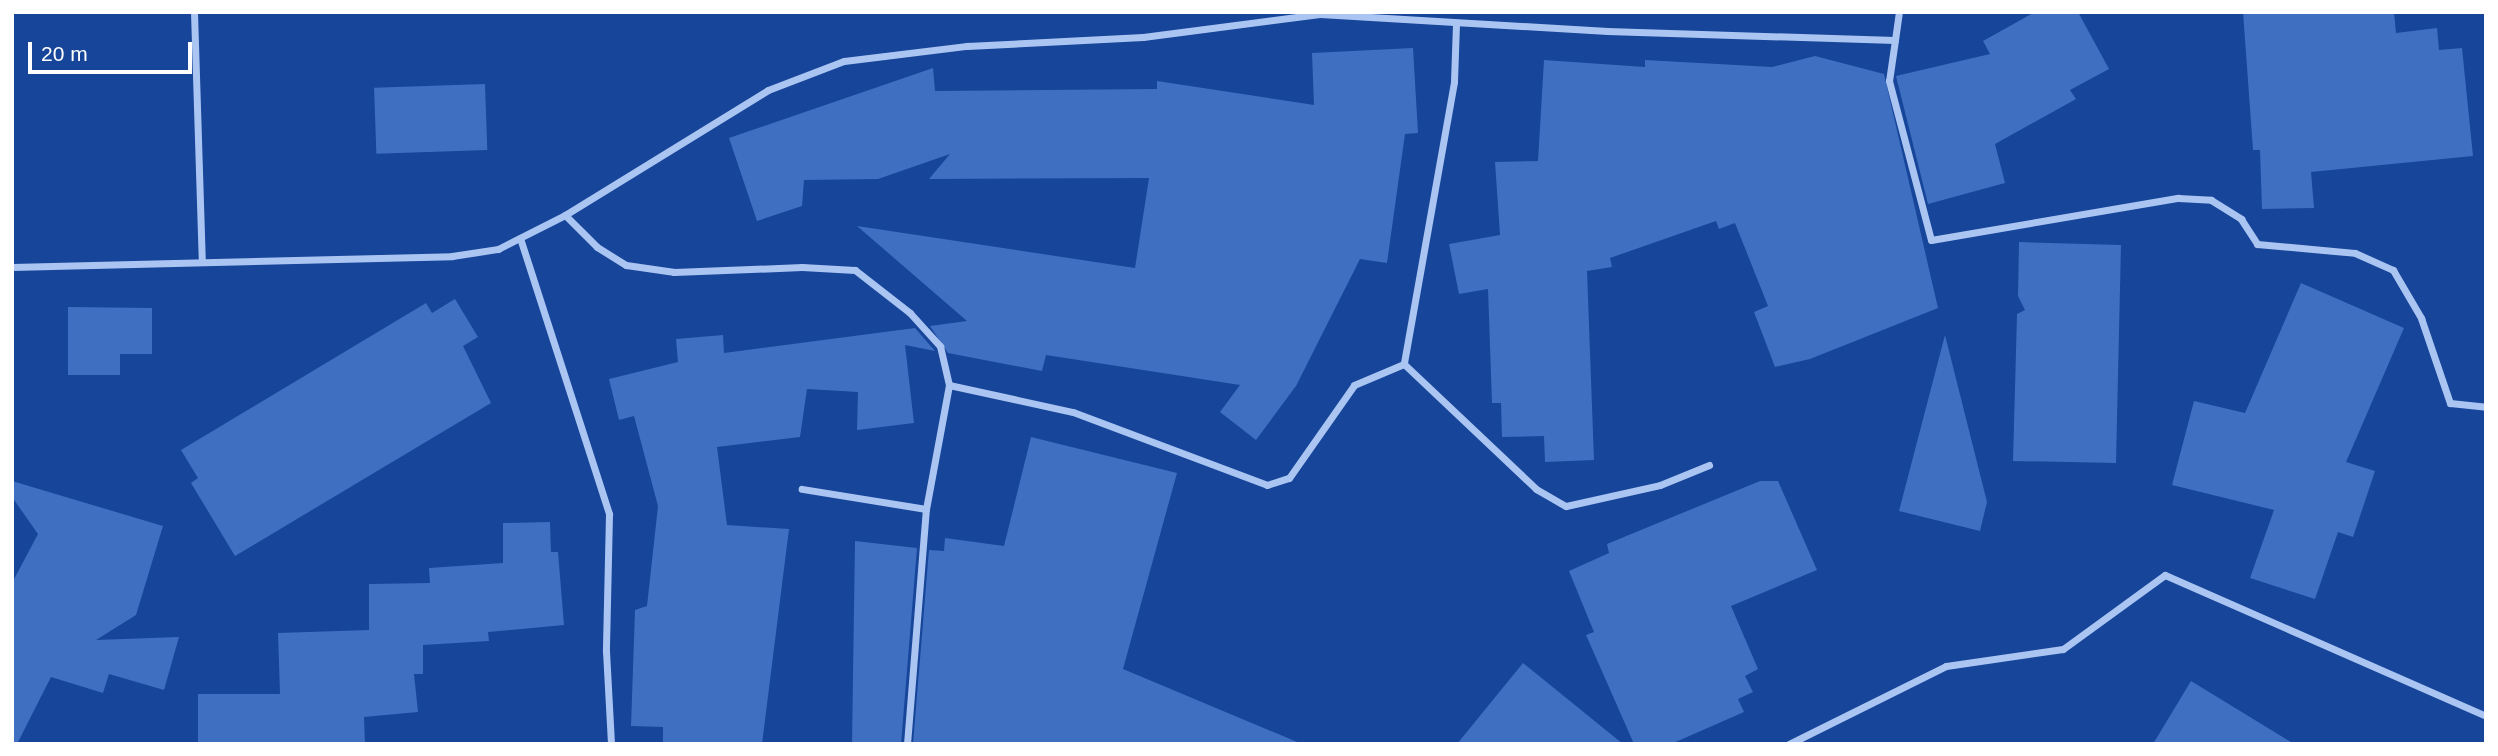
<!DOCTYPE html>
<style>
body{margin:0}
#map{position:relative;width:2498px;height:756px;overflow:hidden;background:#16459a;font-family:Helvetica,sans-serif}
div>[style]{position:absolute}
[style*='--x']{left:calc(var(--x)*1px);top:calc(var(--y)*1px);width:calc(var(--w)*1px);rotate:calc(var(--a)*1deg)}
.building>*{inset:0;background:#3f6fc1;transform-origin:0 0}
.street>*{height:7px;margin:-3.5px;padding:0 3.5px;transform-origin:3.5px;border-radius:3.5px;background:#abc5f2}
span{translate:-50% -50%;white-space:nowrap;text-align:center;line-height:1.15;-webkit-text-stroke:7px #16459a;paint-order:stroke}
.frame{position:absolute;inset:0;border:14px solid #fff;pointer-events:none}
.scale{position:absolute;left:28px;top:42px;width:164px;height:32px;box-sizing:border-box;border:4px solid #fff;border-top:0;padding-left:9px;font-size:21px;line-height:24px;white-space:nowrap;color:#fff;-webkit-text-stroke:5px #16459a;paint-order:stroke}
</style>
<div id="map">
<div class="building">
<div style="clip-path:polygon(2035px 12px,2078px 12px,2109px 69px,2070px 90px,2076px 99px,1995px 144px,2005px 183px,1928px 204px,1896px 76px,1990px 54px,1983px 41px)"></div>
<div style="clip-path:polygon(2243px 12px,2394px 12px,2396px 33px,2437px 28px,2439px 50px,2462px 48px,2473px 156px,2311px 172px,2314px 208px,2262px 209px,2260px 150px,2253px 150px)"></div>
<div style="clip-path:polygon(1413px 48px,1418px 133px,1405px 134px,1387px 263px,1360px 259px,1296px 386px,1256px 440px,1220px 412px,1240px 385px,1046px 355px,1042px 371px,948px 353px,930px 326px,967px 321px,857px 226px,1135px 268px,1149px 178px,929px 179px,950px 154px,878px 179px,804px 180px,802px 206px,757px 221px,729px 138px,933px 68px,935px 91px,1157px 89px,1157px 81px,1314px 105px,1312px 53px)"></div>
<div style="clip-path:polygon(1815px 56px,1884px 74px,1938px 308px,1810px 359px,1775px 367px,1754px 312px,1768px 306px,1735px 223px,1719px 229px,1716px 221px,1610px 258px,1612px 267px,1587px 271px,1594px 460px,1545px 462px,1544px 436px,1502px 437px,1501px 403px,1492px 403px,1488px 289px,1459px 294px,1449px 244px,1500px 235px,1495px 162px,1538px 161px,1544px 60px,1645px 67px,1645px 60px,1772px 67px)"></div>
<div style="left:485px;top:84px;width:66px;height:111px;rotate:88deg"></div>
<div style="clip-path:polygon(2019px 242px,2121px 245px,2116px 463px,2013px 461px,2017px 314px,2025px 310px,2018px 296px)"></div>
<div style="clip-path:polygon(2301px 283px,2404px 328px,2346px 462px,2375px 471px,2353px 537px,2338px 532px,2315px 599px,2250px 578px,2274px 510px,2172px 485px,2194px 401px,2245px 413px)"></div>
<div style="clip-path:polygon(455px 299px,478px 337px,463px 346px,491px 403px,235px 556px,191px 483px,198px 478px,181px 450px,426px 303px,432px 313px)"></div>
<div style="clip-path:polygon(68px 307px,152px 308px,152px 354px,120px 354px,120px 375px,68px 375px)"></div>
<div style="clip-path:polygon(915px 328px,935px 351px,905px 345px,914px 423px,857px 430px,858px 392px,807px 389px,800px 437px,717px 447px,727px 525px,789px 529px,762px 744px,663px 744px,663px 727px,631px 726px,635px 610px,647px 606px,658px 506px,634px 416px,619px 420px,609px 379px,678px 362px,676px 339px,723px 335px,724px 353px)"></div>
<div style="clip-path:polygon(1945px 335px,1987px 502px,1980px 531px,1899px 511px)"></div>
<div style="clip-path:polygon(1031px 437px,1177px 473px,1123px 669px,1302px 744px,913px 744px,929px 550px,944px 551px,945px 538px,1004px 546px)"></div>
<div style="clip-path:polygon(12px 481px,163px 526px,136px 615px,96px 640px,179px 637px,164px 690px,109px 674px,103px 693px,51px 677px,17px 744px,12px 744px,12px 583px,38px 534px,12px 497px)"></div>
<div style="clip-path:polygon(1760px 481px,1778px 481px,1817px 570px,1731px 606px,1758px 669px,1745px 676px,1753px 692px,1738px 699px,1744px 712px,1671px 744px,1634px 744px,1586px 635px,1594px 632px,1569px 571px,1609px 553px,1607px 544px)"></div>
<div style="clip-path:polygon(550px 522px,551px 552px,558px 552px,564px 625px,488px 632px,489px 641px,423px 645px,423px 674px,414px 674px,418px 712px,364px 717px,365px 744px,198px 744px,198px 694px,280px 694px,278px 633px,369px 630px,369px 584px,430px 583px,429px 568px,503px 563px,503px 523px)"></div>
<div style="clip-path:polygon(855px 541px,917px 548px,901px 744px,852px 744px)"></div>
<div style="clip-path:polygon(1523px 663px,1623px 744px,1457px 744px)"></div>
<div style="clip-path:polygon(2191px 681px,2294px 744px,2153px 744px)"></div>
</div>
<div class="street">
<div style="--x:194;--y:12;--w:250;--a:88.2"></div>
<div style="--x:1456;--y:24;--w:58;--a:92"></div>
<div style="--x:1454;--y:82;--w:286;--a:100.1"></div>
<div style="--x:1404;--y:364;--w:182;--a:43.4"></div>
<div style="--x:1536;--y:489;--w:34;--a:30"></div>
<div style="--x:1566;--y:506;--w:96;--a:-12.6"></div>
<div style="--x:1660;--y:485;--w:53;--a:-22.2"></div>
<div style="--x:1895;--y:40;--w:41;--a:98.3"></div>
<div style="--x:1889;--y:81;--w:164;--a:75.2"></div>
<div style="--x:1931;--y:240;--w:251;--a:-9.7"></div>
<div style="--x:2178;--y:198;--w:33;--a:3"></div>
<div style="--x:2211;--y:200;--w:36;--a:32"></div>
<div style="--x:2241;--y:219;--w:30;--a:57"></div>
<div style="--x:2257;--y:244;--w:98;--a:5.2"></div>
<div style="--x:2355;--y:253;--w:42;--a:24.1"></div>
<div style="--x:2393;--y:270;--w:56;--a:59.7"></div>
<div style="--x:2421;--y:318;--w:90;--a:71.2"></div>
<div style="--x:2450;--y:403;--w:36;--a:6"></div>
<div style="--x:565;--y:215;--w:45;--a:45"></div>
<div style="--x:597;--y:247;--w:34;--a:32"></div>
<div style="--x:626;--y:265;--w:49;--a:8.3"></div>
<div style="--x:674;--y:272;--w:128;--a:-2.2"></div>
<div style="--x:802;--y:267;--w:53;--a:3.2"></div>
<div style="--x:855;--y:270;--w:70;--a:38"></div>
<div style="--x:910;--y:313;--w:45;--a:47.7"></div>
<div style="--x:940;--y:346;--w:40;--a:77"></div>
<div style="--x:949;--y:385;--w:126;--a:100.5"></div>
<div style="--x:926;--y:509;--w:126;--a:-170.8"></div>
<div style="--x:520;--y:238;--w:290;--a:72.1"></div>
<div style="--x:609;--y:514;--w:137;--a:91.3"></div>
<div style="--x:606;--y:651;--w:93;--a:86.9"></div>
<div style="--x:12;--y:267;--w:440;--a:-1.4"></div>
<div style="--x:452;--y:256;--w:47;--a:-8.7"></div>
<div style="--x:498;--y:249;--w:75;--a:-26.9"></div>
<div style="--x:565;--y:215;--w:238;--a:-31.6"></div>
<div style="--x:768;--y:90;--w:81;--a:-20.9"></div>
<div style="--x:844;--y:61;--w:124;--a:-7"></div>
<div style="--x:967;--y:46;--w:176;--a:-2.9"></div>
<div style="--x:1143;--y:37;--w:178;--a:-7.4"></div>
<div style="--x:1320;--y:14;--w:288;--a:3.4"></div>
<div style="--x:1607;--y:31;--w:288;--a:1.8"></div>
<div style="--x:1895;--y:40;--w:28;--a:-82"></div>
<div style="--x:949;--y:385;--w:127;--a:12.3"></div>
<div style="--x:1073;--y:412;--w:207;--a:20.6"></div>
<div style="--x:1267;--y:485;--w:23;--a:-18"></div>
<div style="--x:1289;--y:478;--w:113;--a:-55"></div>
<div style="--x:1354;--y:385;--w:54;--a:-22.8"></div>
<div style="--x:907;--y:744;--w:236;--a:-85.4"></div>
<div style="--x:1789;--y:744;--w:175;--a:-26.4"></div>
<div style="--x:1946;--y:666;--w:118;--a:-8.3"></div>
<div style="--x:2063;--y:649;--w:126;--a:-36"></div>
<div style="--x:2165;--y:575;--w:351;--a:23.7"></div>
</div>
<div class="frame"></div>
<div class="scale">20 m</div>
</div>
